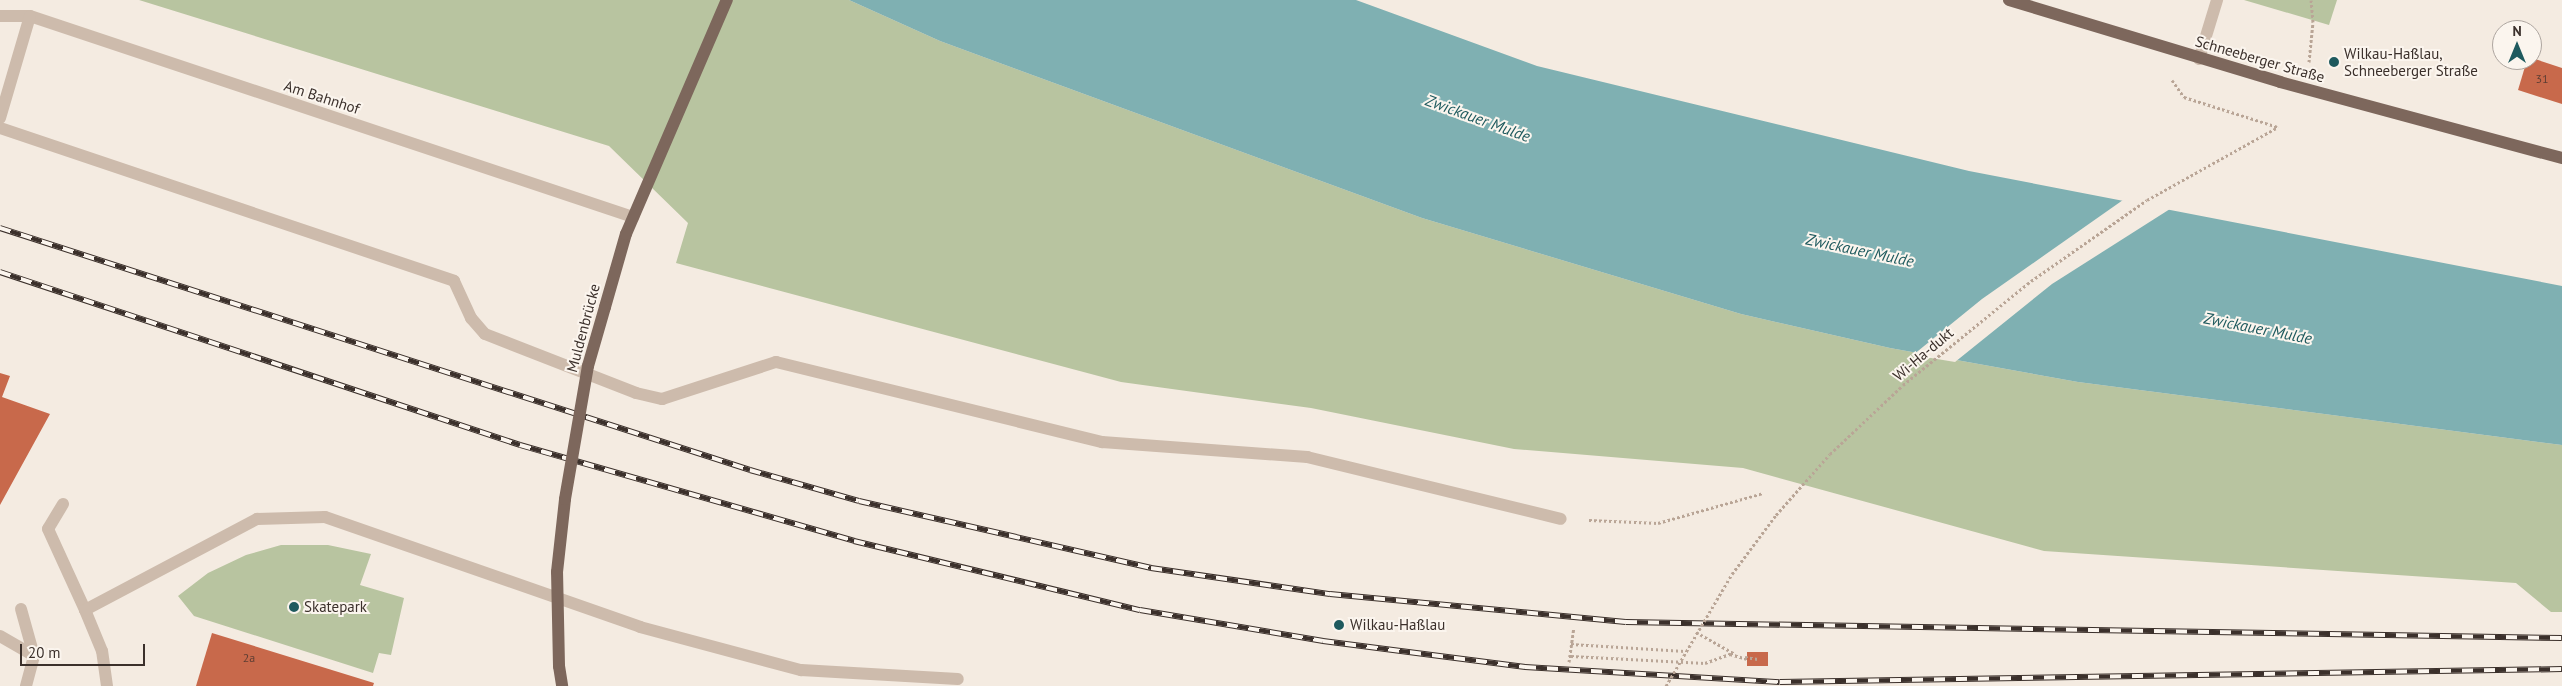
<!DOCTYPE html>
<meta charset="utf-8">
<style>
body{margin:0}
#map{position:relative;width:2562px;height:686px;overflow:hidden;background:#f4ebe1;font-family:"PT Sans",sans-serif}
div>[style]{position:absolute}
[style*='--x']{left:calc(var(--x)*1px);top:calc(var(--y)*1px);width:calc(var(--w)*1px);rotate:calc(var(--a)*1deg)}
.green>*{inset:0;background:#b8c4a0}
.water>*{inset:0;background:#7fb0b2}
.pier>*{inset:0;background:#f4ebe1}
.building>*{inset:0;background:#c8694b;transform-origin:0 0}
.path>*{height:3px;margin-top:-1.5px;transform-origin:0;background:repeating-linear-gradient(90deg,#b9a596 0 2.5px,transparent 0 5px)}
.minor>*{height:12px;margin:-6px;padding:0 6px;transform-origin:6px;border-radius:6px;background:#cdbbac}
.major>*{height:12px;margin:-6px;padding:0 6px;transform-origin:6px;border-radius:6px;background:#7d675c}
.rail>*{height:5.5px;margin-top:-2.75px;transform-origin:0;background:repeating-linear-gradient(90deg,#fbf5ee 0 11px,#3b302b 0 22px);box-sizing:border-box;border-block:1px solid #3b302b}
.path-bridge>*{height:3px;margin-top:-1.5px;transform-origin:0;background:repeating-linear-gradient(90deg,#b9a596 0 2.5px,transparent 0 5px)}
.major-bridge>*{height:12px;margin:-6px;padding:0 6px;transform-origin:6px;border-radius:6px;background:#7d675c}
.dots>*{width:14px;height:14px;translate:-50% -50%;box-sizing:border-box;border:2px solid #fbf5ee;border-radius:50%}
span{translate:-50% -50%;white-space:nowrap;text-align:center;line-height:1.15;-webkit-text-stroke:4px #fbf5ee;paint-order:stroke}
.number-label{font-size:12px;color:#5e3e33}
.number-label span{-webkit-text-stroke-width:0}
.poi-label{font-size:15px;color:#3b302b}
.left{translate:0 -50%;text-align:left}
.street-label{font-size:15px;color:#3b302b}
.water-label{font-size:16px;color:#1f5a5e;font-style:italic}
.north{position:absolute;left:2492px;top:20px;width:50px;height:50px;box-sizing:border-box;background:#fbf5ee;border:1px solid #aea6a0;border-radius:50%;rotate:0deg;font-size:14px;font-weight:700;line-height:20px;text-align:center;color:#3b302b}
.north::after{content:'';display:block;margin:auto;width:18px;height:22px;background:#1f5a5e;clip-path:polygon(50% 0,100% 100%,50% 72%,0 100%)}
.scale{position:absolute;left:20px;top:644px;width:125px;height:22px;box-sizing:border-box;border:2px solid #3b302b;border-top:0;padding-left:6px;font-size:15px;line-height:18px;white-space:nowrap;color:#3b302b;-webkit-text-stroke:4px #fbf5ee;paint-order:stroke}
</style>
<div id="map">
<div class="green">
<div style="clip-path:polygon(139px 0,849px 0,940px 41px,1422px 218px,1741px 314px,1890px 348px,2078px 382px,2562px 445px,2562px 612px,2551px 612px,2516px 583px,2044px 551px,1743px 468px,1514px 449px,1311px 408px,1121px 382px,676px 263px,688px 223px,609px 146px)"></div>
<div style="clip-path:polygon(2244px 0,2337px 0,2329px 25px)"></div>
<div style="clip-path:polygon(281px 545px,328px 545px,371px 554px,360px 585px,404px 598px,391px 655px,379px 653px,373px 673px,194px 616px,178px 596px,208px 573px,246px 555px)"></div>
</div>
<div class="water">
<div style="clip-path:polygon(849px 0,1356px 0,1537px 66px,1969px 171px,2562px 286px,2562px 445px,2078px 382px,1890px 348px,1741px 314px,1422px 218px,940px 41px)"></div>
</div>
<div class="pier">
<div style="clip-path:polygon(2123px 200px,2170px 209px,2052px 284px,1955px 362px,1913px 355px,1982px 299px)"></div>
</div>
<div class="building">
<div style="clip-path:polygon(2532px 58px,2562px 68px,2562px 104px,2518px 90px,2527px 60px)"></div>
<div style="clip-path:polygon(0 373px,10px 376px,2px 397px,50px 414px,0 505px)"></div>
<div style="clip-path:polygon(212px 633px,374px 683px,373px 686px,196px 686px)"></div>
<div style="left:1747px;top:652px;width:21px;height:14px"></div>
</div>
<div class="path">
<div style="--x:2309;--y:62;--w:40;--a:-84.3"></div>
<div style="--x:2313;--y:22;--w:22;--a:-95"></div>
<div style="--x:2172;--y:80;--w:21;--a:55"></div>
<div style="--x:2184;--y:97;--w:99;--a:17.7"></div>
<div style="--x:1589;--y:520;--w:69;--a:2.5"></div>
<div style="--x:1658;--y:523;--w:109;--a:-15.9"></div>
<div style="--x:1696;--y:632;--w:45;--a:29.4"></div>
<div style="--x:1571;--y:644;--w:114;--a:3.5"></div>
<div style="--x:1571;--y:656;--w:134;--a:3"></div>
<div style="--x:1705;--y:663;--w:27;--a:-20"></div>
<div style="--x:1730;--y:654;--w:18;--a:16"></div>
<div style="--x:1745;--y:657;--w:13;--a:9"></div>
<div style="--x:1569;--y:662;--w:34;--a:-82"></div>
</div>
<div class="minor">
<div style="--x:0;--y:16;--w:30;--a:0"></div>
<div style="--x:30;--y:16;--w:636;--a:18.43"></div>
<div style="--x:2199;--y:59;--w:62;--a:-73"></div>
<div style="--x:0;--y:118;--w:106;--a:-73.6"></div>
<div style="--x:0;--y:128;--w:479;--a:18.6"></div>
<div style="--x:454;--y:281;--w:41;--a:65.3"></div>
<div style="--x:471;--y:318;--w:21;--a:49"></div>
<div style="--x:485;--y:334;--w:162;--a:21.3"></div>
<div style="--x:636;--y:393;--w:27;--a:13"></div>
<div style="--x:662;--y:399;--w:120;--a:-18"></div>
<div style="--x:776;--y:362;--w:336;--a:13.8"></div>
<div style="--x:1102;--y:442;--w:206;--a:4.2"></div>
<div style="--x:1307;--y:457;--w:261;--a:13.7"></div>
<div style="--x:63;--y:504;--w:29;--a:121"></div>
<div style="--x:48;--y:529;--w:89;--a:65.4"></div>
<div style="--x:21;--y:609;--w:49;--a:74.5"></div>
<div style="--x:34;--y:656;--w:31;--a:105"></div>
<div style="--x:0;--y:636;--w:39;--a:30"></div>
<div style="--x:107;--y:686;--w:35;--a:-98"></div>
<div style="--x:102;--y:651;--w:44;--a:-112.5"></div>
<div style="--x:85;--y:610;--w:195;--a:-27.9"></div>
<div style="--x:257;--y:519;--w:68;--a:-1.7"></div>
<div style="--x:325;--y:517;--w:334;--a:19.2"></div>
<div style="--x:640;--y:627;--w:167;--a:15"></div>
<div style="--x:801;--y:670;--w:157;--a:3.3"></div>
</div>
<div class="major">
<div style="--x:2009;--y:0;--w:283;--a:16.8"></div>
<div style="--x:2280;--y:82;--w:292;--a:15.1"></div>
<div style="--x:605;--y:307;--w:76;--a:-74"></div>
<div style="--x:626;--y:234;--w:255;--a:-66.7"></div>
<div style="--x:559;--y:666;--w:20;--a:81"></div>
</div>
<div class="rail">
<div style="--x:0;--y:228;--w:788;--a:17.88"></div>
<div style="--x:750;--y:470;--w:113;--a:15.9"></div>
<div style="--x:859;--y:501;--w:300;--a:12.9"></div>
<div style="--x:1151;--y:568;--w:181;--a:8.3"></div>
<div style="--x:1330;--y:594;--w:297;--a:5.4"></div>
<div style="--x:1626;--y:622;--w:936;--a:0.98"></div>
<div style="--x:0;--y:272;--w:548;--a:18.4"></div>
<div style="--x:520;--y:445;--w:348;--a:16"></div>
<div style="--x:854;--y:541;--w:294;--a:13.6"></div>
<div style="--x:1140;--y:610;--w:186;--a:9.6"></div>
<div style="--x:1323;--y:641;--w:204;--a:7.3"></div>
<div style="--x:1525;--y:667;--w:255;--a:3.4"></div>
<div style="--x:1780;--y:682;--w:782;--a:-0.95"></div>
</div>
<div class="path-bridge">
<div style="--x:1666;--y:686;--w:130;--a:-59.5"></div>
<div style="--x:1732;--y:574;--w:74;--a:-53.3"></div>
<div style="--x:1776;--y:515;--w:81;--a:-48.5"></div>
<div style="--x:1830;--y:454;--w:100;--a:-43.4"></div>
<div style="--x:1903;--y:385;--w:165;--a:-39.1"></div>
<div style="--x:2031;--y:281;--w:141;--a:-34.9"></div>
<div style="--x:2147;--y:200;--w:150;--a:-29.1"></div>
</div>
<div class="major-bridge">
<div style="--x:559;--y:666;--w:94;--a:-91.2"></div>
<div style="--x:557;--y:572;--w:73;--a:-83.7"></div>
<div style="--x:565;--y:499;--w:135;--a:-80.2"></div>
<div style="--x:588;--y:366;--w:61;--a:-73.9"></div>
</div>
<div class="dots">
<div style="left:2334px;top:62px;background:#1f5a5e"></div>
<div style="left:294px;top:607px;background:#1f5a5e"></div>
<div style="left:1339px;top:625px;background:#1f5a5e"></div>
</div>
<div class="number-label">
<span style="left:2542px;top:79px">31</span>
<span style="left:249px;top:658px">2a</span>
</div>
<div class="poi-label">
<span class="left" style="left:2344px;top:62px">Wilkau-Haßlau,<br>Schneeberger Straße</span>
<span class="left" style="left:304px;top:607px">Skatepark</span>
<span class="left" style="left:1350px;top:625px">Wilkau-Haßlau</span>
</div>
<div class="street-label">
<span style="left:2260px;top:59px;rotate:16deg">Schneeberger Straße</span>
<span style="left:322px;top:97px;rotate:18deg">Am Bahnhof</span>
<span style="left:583px;top:328px;rotate:-75deg">Muldenbrücke</span>
<span style="left:1923px;top:354px;rotate:-40deg">Wi-Ha-dukt</span>
</div>
<div class="water-label">
<span style="left:1478px;top:118px;rotate:20deg">Zwickauer Mulde</span>
<span style="left:1860px;top:250px;rotate:12deg">Zwickauer Mulde</span>
<span style="left:2258px;top:328px;rotate:11deg">Zwickauer Mulde</span>
</div>
<div class="north">N</div>
<div class="scale">20 m</div>
</div>
